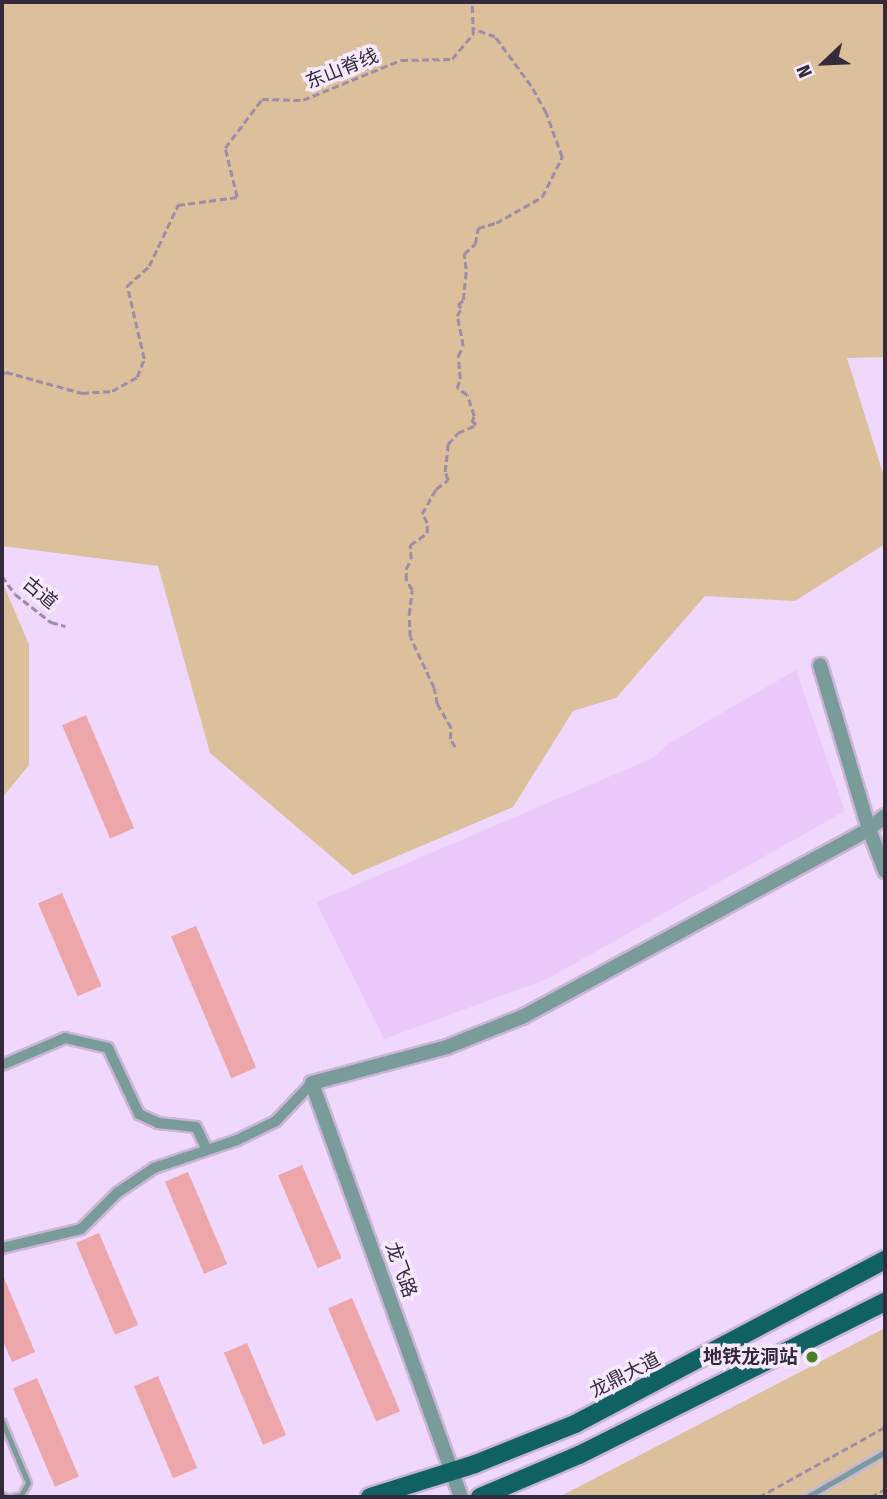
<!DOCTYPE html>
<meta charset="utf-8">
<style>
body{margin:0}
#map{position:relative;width:887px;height:1499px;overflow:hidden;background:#efd8fb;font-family:"Fira Sans Condensed","Noto Sans SC",sans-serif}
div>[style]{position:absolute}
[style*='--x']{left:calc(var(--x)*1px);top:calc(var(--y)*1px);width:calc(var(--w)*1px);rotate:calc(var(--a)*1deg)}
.built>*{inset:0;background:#ebc9fb}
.green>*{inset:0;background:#dbc09b}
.building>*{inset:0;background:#eda6aa;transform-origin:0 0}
.path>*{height:2.5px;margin-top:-1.25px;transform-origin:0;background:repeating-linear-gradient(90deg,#9e8ca8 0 7px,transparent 0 10.5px)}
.roads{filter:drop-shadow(2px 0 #cab5d5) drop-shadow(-2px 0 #cab5d5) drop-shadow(0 2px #cab5d5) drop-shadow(0 -2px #cab5d5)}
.service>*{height:5px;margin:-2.5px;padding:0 2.5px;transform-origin:2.5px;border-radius:2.5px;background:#799c9b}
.minor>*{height:10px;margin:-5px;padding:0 5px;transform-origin:5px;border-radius:5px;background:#799c9b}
.tertiary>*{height:14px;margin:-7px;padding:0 7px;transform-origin:7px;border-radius:7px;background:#799c9b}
.primary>*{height:18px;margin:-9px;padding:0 9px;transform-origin:9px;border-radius:9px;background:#106161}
.dots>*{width:19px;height:19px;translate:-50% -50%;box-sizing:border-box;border:4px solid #f6eafc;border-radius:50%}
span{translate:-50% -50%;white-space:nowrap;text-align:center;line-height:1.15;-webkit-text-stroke:7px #f6eafc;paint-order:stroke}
.street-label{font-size:19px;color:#352a3b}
.poi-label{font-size:19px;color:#352a3b;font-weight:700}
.right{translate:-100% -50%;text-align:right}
.frame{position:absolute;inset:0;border:4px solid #352a3b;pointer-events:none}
.north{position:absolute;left:789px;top:28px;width:70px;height:70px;-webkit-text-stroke:5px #f6eafc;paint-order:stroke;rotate:247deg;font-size:19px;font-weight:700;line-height:28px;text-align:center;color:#352a3b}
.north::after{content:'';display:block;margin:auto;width:24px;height:32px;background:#352a3b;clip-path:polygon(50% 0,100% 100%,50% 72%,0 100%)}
</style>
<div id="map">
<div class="built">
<div style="clip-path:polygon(796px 670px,845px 811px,547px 979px,384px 1039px,316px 902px,651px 759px,668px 744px)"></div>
</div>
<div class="green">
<div style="clip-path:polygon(2px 2px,885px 2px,885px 357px,847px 358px,885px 480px,885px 544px,795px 601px,705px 596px,616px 698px,573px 711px,513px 807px,353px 875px,210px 753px,158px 566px,2px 546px)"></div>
<div style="clip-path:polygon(2px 581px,29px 645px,29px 765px,2px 798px)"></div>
<div style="clip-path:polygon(885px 1328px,885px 1497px,559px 1497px)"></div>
</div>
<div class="building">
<div style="left:86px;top:715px;width:123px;height:26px;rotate:67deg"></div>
<div style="left:62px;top:893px;width:101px;height:26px;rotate:67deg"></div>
<div style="left:196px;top:926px;width:154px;height:27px;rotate:67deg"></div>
<div style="left:302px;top:1165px;width:101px;height:26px;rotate:67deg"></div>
<div style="left:188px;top:1172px;width:100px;height:25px;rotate:67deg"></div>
<div style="left:99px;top:1233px;width:100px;height:25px;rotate:67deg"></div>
<div style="clip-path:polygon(2px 1273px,35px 1352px,12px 1362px,2px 1339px)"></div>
<div style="left:352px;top:1298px;width:123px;height:26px;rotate:67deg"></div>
<div style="left:247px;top:1343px;width:100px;height:25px;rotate:67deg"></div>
<div style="left:158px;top:1376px;width:100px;height:26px;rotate:67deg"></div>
<div style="left:37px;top:1378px;width:107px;height:26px;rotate:67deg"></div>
</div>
<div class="path">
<div style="--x:2;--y:374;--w:4;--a:-27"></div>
<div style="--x:6;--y:372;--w:79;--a:15.4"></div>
<div style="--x:82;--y:393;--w:30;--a:-4"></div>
<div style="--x:112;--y:391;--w:29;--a:-29"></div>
<div style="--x:137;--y:377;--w:19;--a:-69"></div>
<div style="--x:144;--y:359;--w:75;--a:-103.1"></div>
<div style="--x:127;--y:286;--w:30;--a:-42"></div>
<div style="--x:149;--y:266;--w:68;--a:-64.6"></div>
<div style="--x:178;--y:205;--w:60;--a:-7.7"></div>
<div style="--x:237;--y:197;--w:50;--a:-103.8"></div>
<div style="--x:225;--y:148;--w:61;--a:-52.9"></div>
<div style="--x:262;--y:99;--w:41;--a:1.4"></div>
<div style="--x:303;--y:100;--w:106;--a:-22.2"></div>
<div style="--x:401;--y:60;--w:51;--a:-1.1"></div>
<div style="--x:452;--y:59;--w:33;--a:-50"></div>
<div style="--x:473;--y:34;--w:32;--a:-92"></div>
<div style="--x:2;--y:576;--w:22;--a:54"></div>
<div style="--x:15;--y:594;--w:46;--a:37.9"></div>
<div style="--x:51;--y:622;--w:15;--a:16"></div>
<div style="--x:455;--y:747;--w:9;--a:-122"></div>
<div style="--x:450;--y:739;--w:11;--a:-85"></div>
<div style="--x:451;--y:728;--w:28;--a:-120"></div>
<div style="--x:437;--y:704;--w:16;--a:-101"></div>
<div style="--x:434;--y:688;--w:56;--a:-115.2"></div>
<div style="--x:410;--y:637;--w:22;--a:-93"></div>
<div style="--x:409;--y:615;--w:25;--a:-83"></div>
<div style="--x:412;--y:590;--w:12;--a:-121"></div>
<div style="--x:406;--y:580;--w:11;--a:-90"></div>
<div style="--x:406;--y:569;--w:11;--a:-63"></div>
<div style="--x:411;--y:559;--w:14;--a:-94"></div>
<div style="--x:410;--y:545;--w:21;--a:-35"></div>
<div style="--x:427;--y:533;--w:10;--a:-90"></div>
<div style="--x:427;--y:523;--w:10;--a:-119"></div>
<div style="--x:422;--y:514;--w:29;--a:-61"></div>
<div style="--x:436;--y:489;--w:15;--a:-37"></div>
<div style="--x:448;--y:480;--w:9;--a:-111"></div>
<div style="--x:445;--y:472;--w:28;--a:-84"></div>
<div style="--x:448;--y:444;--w:15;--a:-48"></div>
<div style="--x:458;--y:433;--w:20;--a:-24"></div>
<div style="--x:476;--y:425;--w:6;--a:-135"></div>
<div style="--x:472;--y:421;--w:5;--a:-68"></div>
<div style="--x:474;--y:416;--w:22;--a:-108"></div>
<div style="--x:467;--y:395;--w:12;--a:-145"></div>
<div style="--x:457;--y:388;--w:9;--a:-72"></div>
<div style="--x:460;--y:379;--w:23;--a:-95"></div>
<div style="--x:458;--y:356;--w:11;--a:-63"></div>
<div style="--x:463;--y:346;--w:31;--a:-101"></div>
<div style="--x:457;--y:316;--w:9;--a:-63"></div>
<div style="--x:461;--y:308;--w:4;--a:-135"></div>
<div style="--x:458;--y:305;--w:7;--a:-45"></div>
<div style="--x:463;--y:300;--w:31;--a:-84"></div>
<div style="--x:466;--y:269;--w:15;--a:-98"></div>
<div style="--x:464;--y:254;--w:15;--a:-42"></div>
<div style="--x:475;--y:244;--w:16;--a:-79"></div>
<div style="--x:478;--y:228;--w:19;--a:-16"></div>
<div style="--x:496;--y:223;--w:53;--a:-29.5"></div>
<div style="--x:542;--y:197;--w:45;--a:-63.4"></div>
<div style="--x:562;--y:157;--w:47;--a:-110"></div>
<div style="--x:546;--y:113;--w:31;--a:-119"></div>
<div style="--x:531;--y:86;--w:61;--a:-126.3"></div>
<div style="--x:495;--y:37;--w:23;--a:-160"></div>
<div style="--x:759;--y:1497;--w:144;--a:-29.1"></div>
<div style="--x:871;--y:1497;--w:16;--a:-30"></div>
</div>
<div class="roads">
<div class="service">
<div style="--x:2;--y:1421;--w:67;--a:67.2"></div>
<div style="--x:28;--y:1483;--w:14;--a:120"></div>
<div style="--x:21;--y:1495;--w:9;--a:167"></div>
<div style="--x:2;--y:1495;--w:4;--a:27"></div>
<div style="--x:807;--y:1497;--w:90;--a:-30"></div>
</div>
<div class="minor">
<div style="--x:2;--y:1065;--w:69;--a:-23.2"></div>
<div style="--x:65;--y:1038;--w:44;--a:13.1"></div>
<div style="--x:108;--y:1048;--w:73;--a:64.8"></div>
<div style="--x:139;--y:1114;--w:21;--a:25"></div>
<div style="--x:158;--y:1123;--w:38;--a:6"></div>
<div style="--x:196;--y:1127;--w:25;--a:64"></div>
<div style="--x:2;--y:1248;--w:81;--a:-13.5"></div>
<div style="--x:81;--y:1229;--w:51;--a:-45"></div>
<div style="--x:117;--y:1193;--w:45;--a:-34"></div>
<div style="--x:154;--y:1168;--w:88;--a:-18.6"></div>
<div style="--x:237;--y:1140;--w:43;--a:-26"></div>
<div style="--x:276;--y:1121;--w:52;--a:-46.5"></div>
</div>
<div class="tertiary">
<div style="--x:885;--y:816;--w:21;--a:141"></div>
<div style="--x:869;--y:829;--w:45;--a:69.1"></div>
<div style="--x:461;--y:1497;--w:440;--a:-109.8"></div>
<div style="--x:312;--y:1083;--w:140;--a:-14.9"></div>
<div style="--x:447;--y:1047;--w:81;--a:-21.8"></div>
<div style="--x:522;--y:1017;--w:395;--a:-28.4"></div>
<div style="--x:869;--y:829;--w:171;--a:-106.6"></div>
</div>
<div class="primary">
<div style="--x:370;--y:1497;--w:110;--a:-17.4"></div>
<div style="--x:475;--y:1464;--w:108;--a:-21.8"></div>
<div style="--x:575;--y:1424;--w:351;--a:-27.9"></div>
<div style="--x:480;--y:1497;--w:108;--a:-23"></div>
<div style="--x:579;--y:1455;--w:342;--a:-26.6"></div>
</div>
</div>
<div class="dots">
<div style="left:812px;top:1357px;background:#49831e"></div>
</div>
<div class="street-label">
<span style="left:342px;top:69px;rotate:-22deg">东山脊线</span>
<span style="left:40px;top:593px;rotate:40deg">古道</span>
<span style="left:401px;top:1270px;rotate:70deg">龙飞路</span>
<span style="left:625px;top:1375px;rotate:-27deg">龙鼎大道</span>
</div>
<div class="poi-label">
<span class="right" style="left:798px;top:1357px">地铁龙洞站</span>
</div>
<div class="frame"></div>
<div class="north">N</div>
</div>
